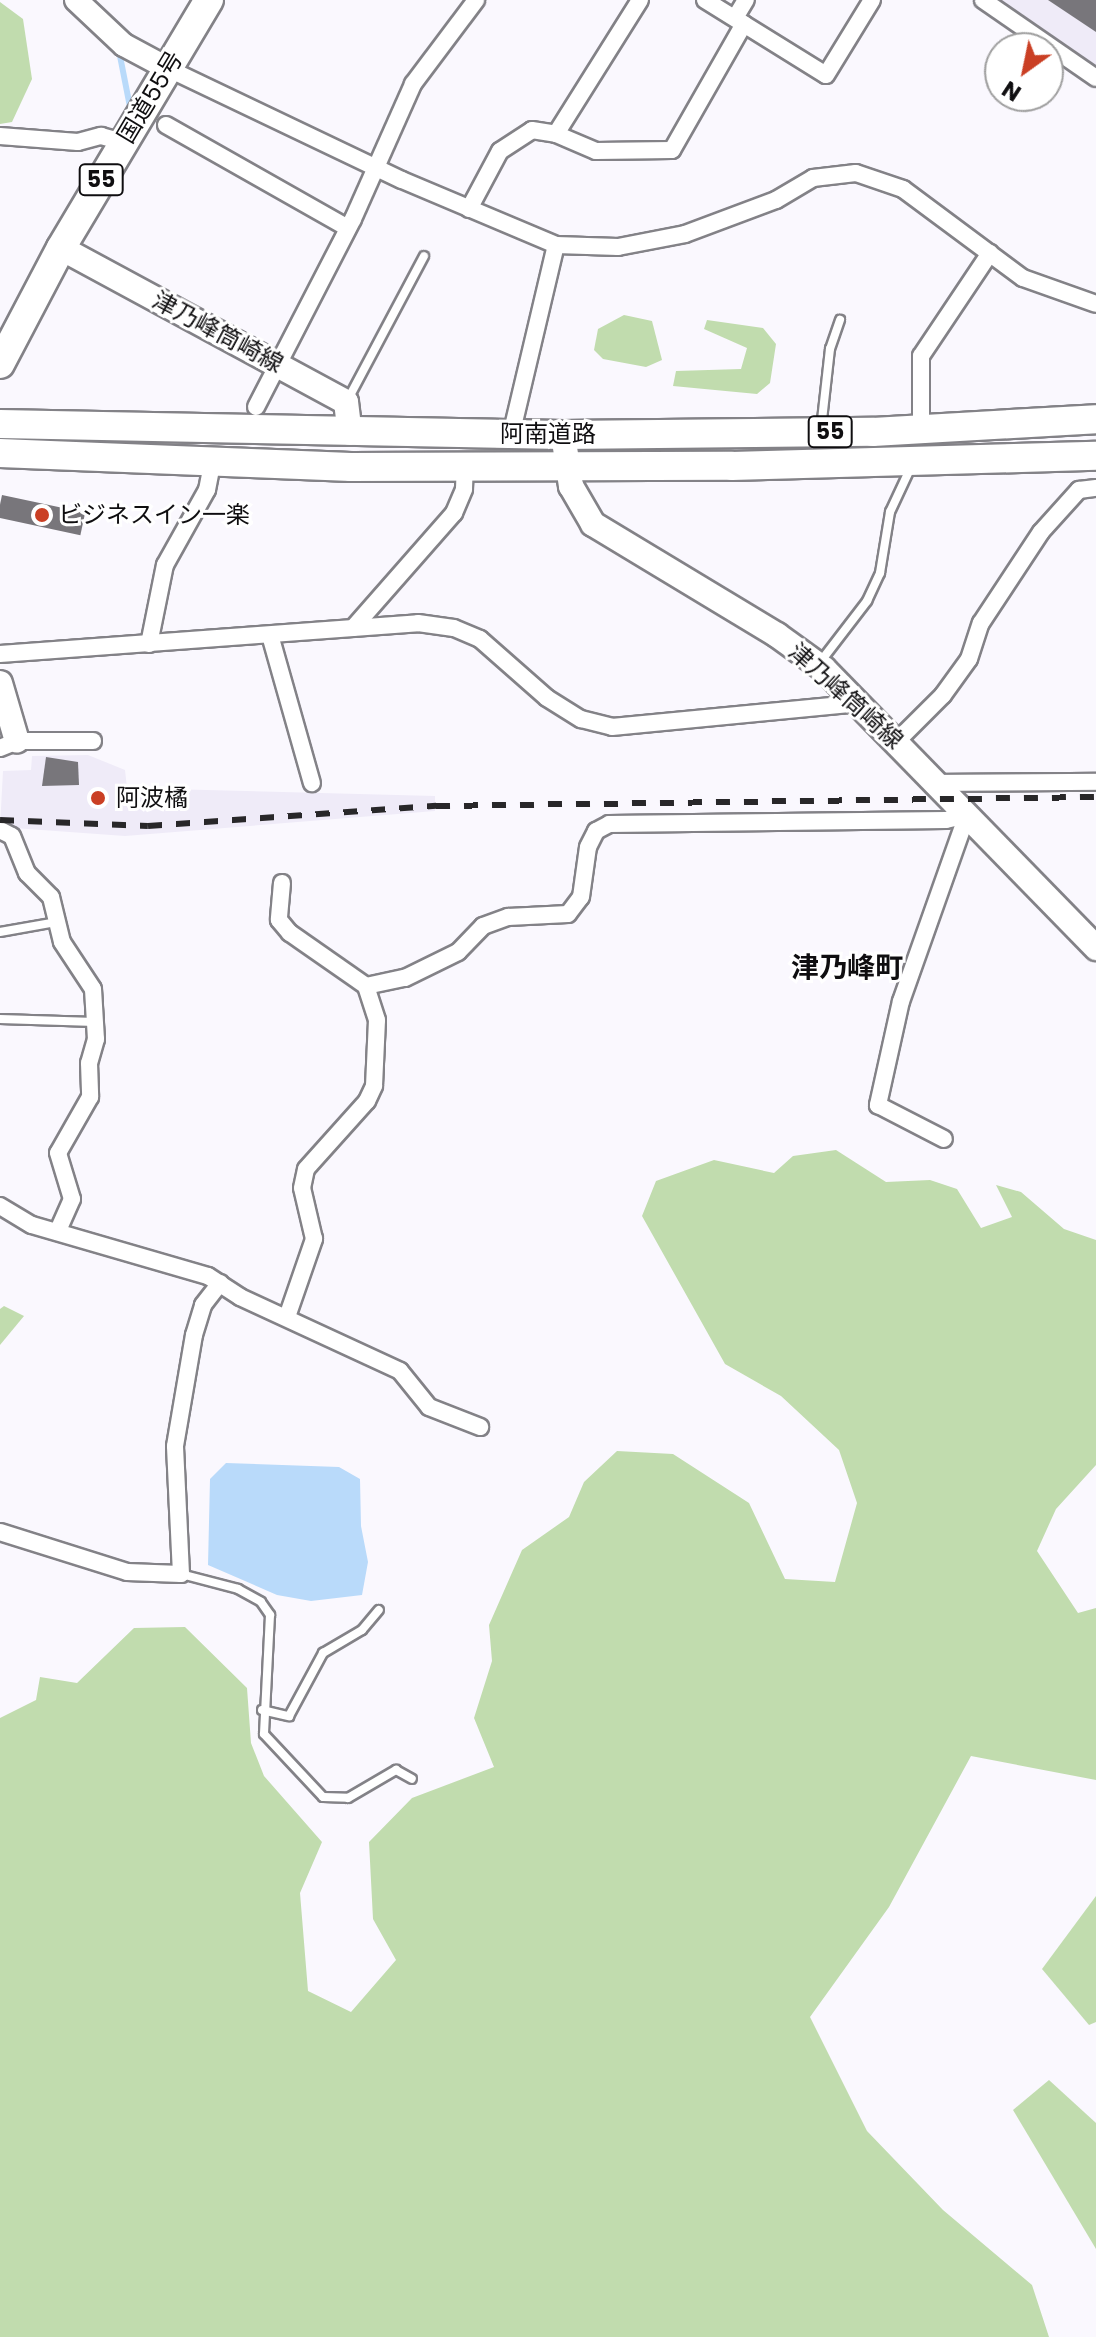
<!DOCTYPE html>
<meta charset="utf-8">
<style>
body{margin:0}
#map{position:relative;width:1096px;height:2337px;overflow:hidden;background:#faf8fe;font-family:Poppins,"Noto Sans JP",sans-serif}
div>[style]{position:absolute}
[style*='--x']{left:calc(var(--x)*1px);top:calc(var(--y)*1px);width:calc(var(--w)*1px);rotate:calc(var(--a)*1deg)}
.built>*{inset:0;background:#efebf8}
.green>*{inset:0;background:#c1dcae}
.water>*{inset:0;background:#b9dafa}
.stream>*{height:6px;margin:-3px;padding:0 3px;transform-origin:3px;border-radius:3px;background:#b9dafa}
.building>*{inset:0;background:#78767b;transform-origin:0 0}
.roads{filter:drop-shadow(2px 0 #838287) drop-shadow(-2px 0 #838287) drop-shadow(0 2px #838287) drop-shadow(0 -2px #838287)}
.service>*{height:8px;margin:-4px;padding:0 4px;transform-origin:4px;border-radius:4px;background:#fff}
.minor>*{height:16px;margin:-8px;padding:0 8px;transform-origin:8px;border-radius:8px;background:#fff}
.tertiary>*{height:22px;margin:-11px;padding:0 11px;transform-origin:11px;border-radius:11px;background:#fff}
.secondary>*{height:24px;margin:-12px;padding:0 12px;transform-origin:12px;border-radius:12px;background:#fff}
.trunk>*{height:28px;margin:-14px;padding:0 14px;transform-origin:14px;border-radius:14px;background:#fff}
.rail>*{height:6px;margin-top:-3px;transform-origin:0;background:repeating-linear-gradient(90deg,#282729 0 14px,transparent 0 28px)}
.dots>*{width:22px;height:22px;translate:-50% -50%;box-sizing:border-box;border:4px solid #fff;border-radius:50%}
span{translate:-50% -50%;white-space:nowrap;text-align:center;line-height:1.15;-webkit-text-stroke:6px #fff;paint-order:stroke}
.shield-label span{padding:2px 6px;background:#fff;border:2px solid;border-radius:6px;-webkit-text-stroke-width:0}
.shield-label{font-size:22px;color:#0f0e10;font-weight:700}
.street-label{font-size:24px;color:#0f0e10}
.poi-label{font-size:24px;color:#0f0e10}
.left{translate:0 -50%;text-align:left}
.quarter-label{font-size:28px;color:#0f0e10;font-weight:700}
.north{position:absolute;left:984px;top:32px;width:80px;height:80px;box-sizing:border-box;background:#fff;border:2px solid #9f9f9f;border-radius:50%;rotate:213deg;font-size:22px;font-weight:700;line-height:32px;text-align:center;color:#0f0e10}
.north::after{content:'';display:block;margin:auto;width:28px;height:36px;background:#ca3f24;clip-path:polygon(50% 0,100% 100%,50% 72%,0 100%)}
</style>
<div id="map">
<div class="built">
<div style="clip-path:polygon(992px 0,1096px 0,1096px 72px)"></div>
<div style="clip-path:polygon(88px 755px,125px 770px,127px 788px,435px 796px,435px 811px,125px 836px,0 827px,3px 771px,31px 770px,32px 756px)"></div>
</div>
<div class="green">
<div style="clip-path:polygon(0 2px,23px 19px,32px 79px,12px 122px,0 124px)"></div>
<div style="clip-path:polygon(624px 315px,652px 321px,662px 360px,646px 367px,603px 359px,594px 350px,598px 329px)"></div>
<div style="clip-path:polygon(707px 320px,763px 328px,776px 344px,770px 383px,757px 394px,673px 386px,676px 371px,741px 369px,747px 348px,704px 329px)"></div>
<div style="clip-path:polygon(836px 1150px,886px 1182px,930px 1180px,957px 1189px,981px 1228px,1012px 1217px,996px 1185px,1021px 1192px,1064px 1229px,1096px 1240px,1096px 1465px,1056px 1509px,1037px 1551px,1078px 1613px,1096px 1608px,1096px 1780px,971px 1756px,889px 1907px,810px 2017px,867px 2131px,943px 2210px,1032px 2285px,1049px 2337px,0 2337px,0 1718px,36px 1700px,40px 1677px,77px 1683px,134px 1628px,185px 1627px,247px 1688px,251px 1743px,264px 1776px,322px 1842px,300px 1893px,308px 1991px,351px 2012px,396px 1960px,373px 1919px,369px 1842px,412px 1798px,494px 1767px,474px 1718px,492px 1661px,489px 1625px,522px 1550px,569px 1517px,584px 1482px,617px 1451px,673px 1454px,749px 1503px,785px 1579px,835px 1582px,857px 1503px,839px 1450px,781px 1396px,725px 1364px,642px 1216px,656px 1181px,714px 1160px,774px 1173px,793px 1156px)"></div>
<div style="clip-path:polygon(4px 1306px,24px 1316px,0 1345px,0 1309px)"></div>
<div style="clip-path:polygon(1096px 1896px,1096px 2022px,1089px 2025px,1042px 1969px)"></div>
<div style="clip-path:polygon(1049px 2080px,1096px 2123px,1096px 2249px,1013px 2110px)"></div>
</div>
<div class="water">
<div style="clip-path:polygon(226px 1463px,339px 1467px,360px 1479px,361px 1526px,368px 1562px,362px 1595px,311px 1601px,277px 1595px,208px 1565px,210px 1479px)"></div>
</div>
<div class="stream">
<div style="--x:120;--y:56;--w:52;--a:78.9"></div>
</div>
<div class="building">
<div style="clip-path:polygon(1048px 0,1096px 0,1096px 32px)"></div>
<div style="left:2px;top:495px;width:85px;height:23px;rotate:12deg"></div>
<div style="clip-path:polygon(46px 757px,78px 762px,79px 785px,42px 786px)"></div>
</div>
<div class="roads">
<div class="service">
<div style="--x:347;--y:401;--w:164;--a:-62"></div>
<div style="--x:821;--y:429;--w:81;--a:-83.6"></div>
<div style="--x:830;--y:349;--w:31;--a:-71"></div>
<div style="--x:821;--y:661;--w:76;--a:-52.5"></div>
<div style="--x:867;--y:601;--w:31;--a:-65"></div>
<div style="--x:880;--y:573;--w:62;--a:-80.7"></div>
<div style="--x:890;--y:512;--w:50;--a:-65"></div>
<div style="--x:0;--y:932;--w:58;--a:-10"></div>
<div style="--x:0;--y:1019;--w:95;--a:1.8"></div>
<div style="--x:181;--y:1574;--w:59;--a:14.7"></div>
<div style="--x:238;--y:1589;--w:26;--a:29"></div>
<div style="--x:261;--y:1602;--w:16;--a:55"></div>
<div style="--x:270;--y:1615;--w:119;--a:92.9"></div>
<div style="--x:264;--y:1734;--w:86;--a:46.9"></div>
<div style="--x:323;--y:1797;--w:25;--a:2"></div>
<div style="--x:348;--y:1798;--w:56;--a:-30.3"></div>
<div style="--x:396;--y:1770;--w:18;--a:29"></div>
<div style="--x:262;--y:1710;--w:28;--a:13"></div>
<div style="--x:289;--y:1716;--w:72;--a:-61.6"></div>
<div style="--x:323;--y:1653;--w:45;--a:-30.5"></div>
<div style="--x:362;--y:1630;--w:26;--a:-50"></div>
</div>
<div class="minor">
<div style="--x:640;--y:0;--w:158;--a:122.1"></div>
<div style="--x:556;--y:134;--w:43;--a:23"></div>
<div style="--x:596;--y:151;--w:76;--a:-0.8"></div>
<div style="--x:672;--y:150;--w:145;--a:-60.3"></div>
<div style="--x:705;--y:0;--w:142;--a:31.8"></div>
<div style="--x:826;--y:75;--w:88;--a:-58.5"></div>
<div style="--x:983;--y:0;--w:137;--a:34.6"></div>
<div style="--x:735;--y:18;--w:21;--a:-59"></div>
<div style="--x:167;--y:68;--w:260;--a:25.5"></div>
<div style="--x:402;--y:180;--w:167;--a:22.9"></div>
<div style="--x:556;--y:245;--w:62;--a:1.8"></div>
<div style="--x:618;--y:247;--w:68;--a:-11"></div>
<div style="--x:685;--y:234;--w:97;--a:-20.5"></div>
<div style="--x:776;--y:200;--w:43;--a:-30.7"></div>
<div style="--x:813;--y:178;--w:43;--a:-6.6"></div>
<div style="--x:856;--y:173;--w:50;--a:18.8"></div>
<div style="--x:903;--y:189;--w:149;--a:36.6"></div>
<div style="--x:1023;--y:278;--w:77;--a:19.6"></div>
<div style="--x:166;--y:125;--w:209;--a:29.5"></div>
<div style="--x:0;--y:136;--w:78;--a:4.4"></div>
<div style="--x:78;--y:142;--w:24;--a:-15"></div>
<div style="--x:101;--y:136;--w:24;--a:15"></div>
<div style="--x:469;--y:209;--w:66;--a:-61.9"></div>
<div style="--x:500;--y:151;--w:38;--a:-33"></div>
<div style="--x:532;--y:130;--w:24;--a:9"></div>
<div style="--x:256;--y:407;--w:212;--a:-62.7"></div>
<div style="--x:353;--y:219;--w:148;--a:-66"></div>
<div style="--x:413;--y:84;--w:105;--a:-53.1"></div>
<div style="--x:921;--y:429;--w:73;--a:-90"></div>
<div style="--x:921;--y:356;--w:124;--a:-56.2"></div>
<div style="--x:511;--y:435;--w:195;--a:-76.7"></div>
<div style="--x:353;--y:628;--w:153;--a:-48.7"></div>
<div style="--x:454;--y:513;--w:26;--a:-67"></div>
<div style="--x:464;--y:489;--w:24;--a:-88"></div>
<div style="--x:270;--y:635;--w:154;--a:74.2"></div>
<div style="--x:149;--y:644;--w:81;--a:-78.6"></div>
<div style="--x:165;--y:565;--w:86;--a:-60.8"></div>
<div style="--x:207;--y:490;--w:26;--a:-79"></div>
<div style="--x:0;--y:654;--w:419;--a:-4.2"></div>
<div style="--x:418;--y:623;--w:36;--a:8"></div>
<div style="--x:454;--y:628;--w:28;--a:23"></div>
<div style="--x:480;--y:639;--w:89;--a:41.4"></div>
<div style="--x:547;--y:698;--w:40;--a:32"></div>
<div style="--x:581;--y:719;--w:32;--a:14"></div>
<div style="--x:612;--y:727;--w:249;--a:-5.5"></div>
<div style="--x:897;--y:741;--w:65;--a:-45"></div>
<div style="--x:943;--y:695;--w:44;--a:-54.2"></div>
<div style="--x:969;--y:659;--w:38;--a:-72"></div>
<div style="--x:981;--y:623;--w:109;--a:-56.6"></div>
<div style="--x:1041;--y:532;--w:57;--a:-47.9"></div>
<div style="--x:1079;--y:490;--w:17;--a:-7"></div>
<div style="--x:0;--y:748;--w:18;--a:-22"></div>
<div style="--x:17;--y:741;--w:76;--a:0"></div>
<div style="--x:937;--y:783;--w:159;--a:-0.4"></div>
<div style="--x:0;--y:830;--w:13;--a:27"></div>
<div style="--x:12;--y:836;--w:40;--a:68"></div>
<div style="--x:27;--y:873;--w:34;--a:45"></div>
<div style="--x:51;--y:897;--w:46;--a:76.3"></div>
<div style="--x:62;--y:942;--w:56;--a:56.6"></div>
<div style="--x:93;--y:989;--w:50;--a:86.6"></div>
<div style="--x:96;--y:1039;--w:25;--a:106"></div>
<div style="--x:89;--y:1063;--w:34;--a:88"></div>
<div style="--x:90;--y:1097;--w:64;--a:119.7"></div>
<div style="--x:58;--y:1153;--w:48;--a:73.1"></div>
<div style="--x:72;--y:1199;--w:36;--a:114"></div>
<div style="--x:282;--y:883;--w:37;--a:95"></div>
<div style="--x:279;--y:920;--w:17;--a:50"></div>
<div style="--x:290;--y:933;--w:93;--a:34.9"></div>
<div style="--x:0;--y:1206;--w:37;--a:31"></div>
<div style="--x:32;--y:1225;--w:183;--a:16.2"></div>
<div style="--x:208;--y:1276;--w:38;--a:33"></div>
<div style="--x:240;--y:1297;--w:176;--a:24.8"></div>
<div style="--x:400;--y:1371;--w:46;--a:51.1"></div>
<div style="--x:429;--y:1407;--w:55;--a:21.4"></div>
<div style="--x:287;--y:1317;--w:83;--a:-70.9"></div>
<div style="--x:314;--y:1239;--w:52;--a:-103.2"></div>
<div style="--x:302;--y:1188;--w:19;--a:-78"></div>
<div style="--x:306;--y:1169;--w:91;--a:-48.1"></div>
<div style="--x:367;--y:1101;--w:17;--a:-65"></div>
<div style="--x:374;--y:1086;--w:66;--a:-87.4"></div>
<div style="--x:377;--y:1020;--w:36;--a:-108"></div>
<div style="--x:366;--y:986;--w:40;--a:-12"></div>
<div style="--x:405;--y:978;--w:59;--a:-26.1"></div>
<div style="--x:458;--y:952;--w:36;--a:-46"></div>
<div style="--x:483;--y:926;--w:27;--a:-20"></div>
<div style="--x:508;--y:917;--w:60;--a:-2.9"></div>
<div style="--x:568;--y:914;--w:21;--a:-53"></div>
<div style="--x:581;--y:897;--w:50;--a:-82"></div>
<div style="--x:588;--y:847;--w:18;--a:-63"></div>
<div style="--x:596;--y:831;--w:15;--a:-28"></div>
<div style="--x:609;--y:824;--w:337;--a:-0.7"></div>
<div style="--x:946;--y:820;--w:22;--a:-13"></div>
<div style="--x:967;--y:815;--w:197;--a:109.5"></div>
<div style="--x:901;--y:1001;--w:107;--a:102.5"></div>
<div style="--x:878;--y:1105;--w:74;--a:27.3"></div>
<div style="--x:0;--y:1532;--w:133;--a:17.5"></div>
<div style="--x:127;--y:1572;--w:54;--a:2.1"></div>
<div style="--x:181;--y:1574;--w:128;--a:-92.7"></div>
<div style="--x:175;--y:1446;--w:113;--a:-80.3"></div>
<div style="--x:194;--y:1335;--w:31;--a:-73"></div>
<div style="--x:203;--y:1305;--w:28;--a:-52"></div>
</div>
<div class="tertiary">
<div style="--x:76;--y:0;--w:66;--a:43.2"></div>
<div style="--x:124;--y:45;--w:49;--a:28.1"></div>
</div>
<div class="secondary">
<div style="--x:61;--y:248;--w:324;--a:28.4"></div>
<div style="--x:346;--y:402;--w:31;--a:83"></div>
<div style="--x:563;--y:435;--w:52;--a:81.1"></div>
<div style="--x:571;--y:486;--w:44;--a:59.9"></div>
<div style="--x:593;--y:524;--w:215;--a:31.1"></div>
<div style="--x:777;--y:635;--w:58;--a:35.9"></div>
<div style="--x:824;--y:669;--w:390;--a:45.7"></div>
<div style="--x:0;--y:683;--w:60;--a:73.7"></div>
</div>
<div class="trunk">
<div style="--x:0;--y:364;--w:131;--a:-62.3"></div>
<div style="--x:61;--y:248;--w:289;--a:-59.2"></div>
<div style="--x:0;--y:424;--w:563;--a:1.12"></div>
<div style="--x:563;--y:435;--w:310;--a:-0.6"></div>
<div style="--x:873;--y:432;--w:223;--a:-3.3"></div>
<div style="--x:0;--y:453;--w:351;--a:2.3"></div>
<div style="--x:351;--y:467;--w:381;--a:-0.2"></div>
<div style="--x:732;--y:466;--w:364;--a:-1.6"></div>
</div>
</div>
<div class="rail">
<div style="--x:0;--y:820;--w:148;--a:2.3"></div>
<div style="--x:148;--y:826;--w:289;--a:-4"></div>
<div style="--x:436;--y:806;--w:660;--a:-0.78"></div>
</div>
<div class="dots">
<div style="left:42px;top:515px;background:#ca3f24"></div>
<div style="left:98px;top:798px;background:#ca3f24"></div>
</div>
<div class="shield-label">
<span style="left:101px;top:180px">55</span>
<span style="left:830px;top:432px">55</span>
</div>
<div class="street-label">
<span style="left:150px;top:97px;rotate:-59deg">国道55号</span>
<span style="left:218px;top:332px;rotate:28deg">津乃峰筒崎線</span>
<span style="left:548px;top:434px">阿南道路</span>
<span style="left:846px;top:696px;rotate:42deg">津乃峰筒崎線</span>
</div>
<div class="poi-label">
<span class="left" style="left:58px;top:515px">ビジネスイン一楽</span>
<span class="left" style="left:116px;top:798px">阿波橘</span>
</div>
<div class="quarter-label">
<span style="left:847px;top:968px">津乃峰町</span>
</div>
<div class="north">N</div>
</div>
